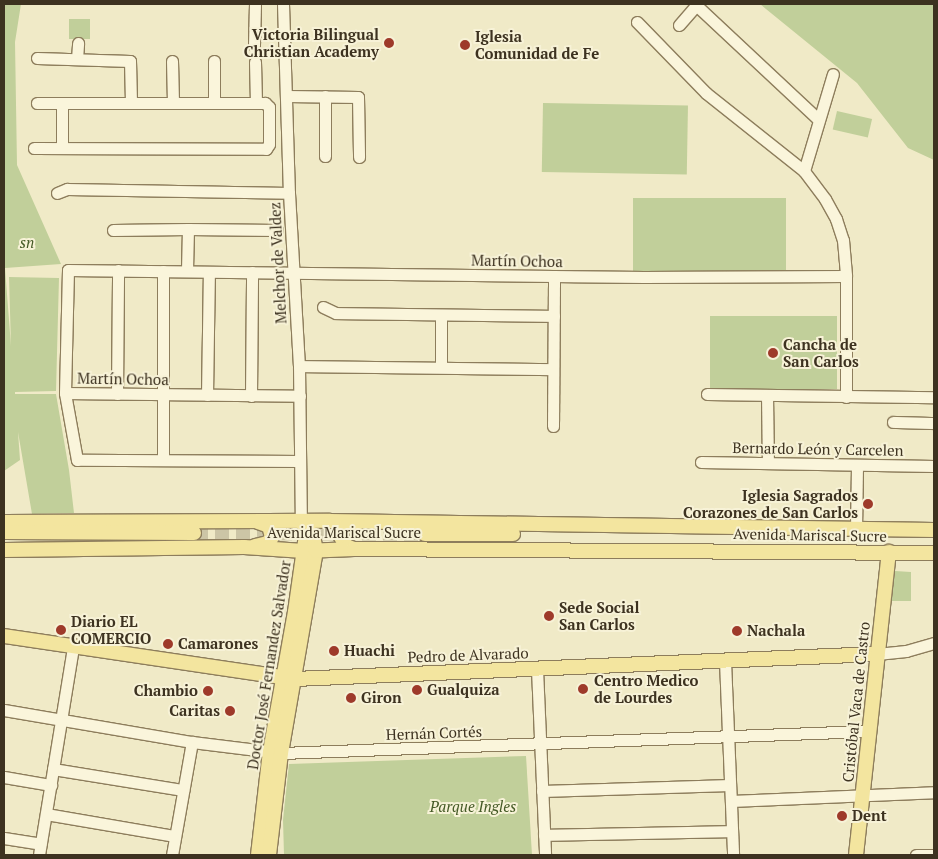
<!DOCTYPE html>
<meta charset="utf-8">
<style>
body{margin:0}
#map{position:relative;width:938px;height:859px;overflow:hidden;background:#f0eac7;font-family:"PT Serif",serif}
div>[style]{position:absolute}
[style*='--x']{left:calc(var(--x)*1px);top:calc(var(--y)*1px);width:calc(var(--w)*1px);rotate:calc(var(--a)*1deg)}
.green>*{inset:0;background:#c1cf9a;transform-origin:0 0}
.major-tunnel>*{height:14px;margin-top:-7px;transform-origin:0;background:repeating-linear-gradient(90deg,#ccc5a6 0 14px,transparent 0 21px)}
.roads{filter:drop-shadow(1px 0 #8d7d5c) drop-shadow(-1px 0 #8d7d5c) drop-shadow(0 1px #8d7d5c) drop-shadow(0 -1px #8d7d5c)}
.minor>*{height:11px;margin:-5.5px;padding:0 5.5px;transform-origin:5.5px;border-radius:5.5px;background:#faf5db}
.major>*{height:14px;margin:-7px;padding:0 7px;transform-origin:7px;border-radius:7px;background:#f3e59f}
.dots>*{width:14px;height:14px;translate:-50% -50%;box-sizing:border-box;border:2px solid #f7f2d7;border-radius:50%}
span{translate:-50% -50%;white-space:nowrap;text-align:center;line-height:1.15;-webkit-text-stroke:4px #f7f2d7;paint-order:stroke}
.poi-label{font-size:15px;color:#3d3220;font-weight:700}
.right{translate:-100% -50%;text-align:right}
.left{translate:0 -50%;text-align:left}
.park-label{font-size:15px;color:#455a26;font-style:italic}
.street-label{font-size:15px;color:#3d3220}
.frame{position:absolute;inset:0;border:5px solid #3d3220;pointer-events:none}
</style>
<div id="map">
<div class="green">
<div style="clip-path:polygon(4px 4px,21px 4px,15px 42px,17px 165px,61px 264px,5px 268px,11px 346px,9px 277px,59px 278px,56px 391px,15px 392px,15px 394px,56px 394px,69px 470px,74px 513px,32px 514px,18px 432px,20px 460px,4px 471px)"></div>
<div style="clip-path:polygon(760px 4px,934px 4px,934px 160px,908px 148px,857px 83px)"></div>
<div style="left:69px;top:19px;width:21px;height:20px"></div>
<div style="left:543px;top:103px;width:145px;height:69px;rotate:1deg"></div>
<div style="left:837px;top:111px;width:36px;height:19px;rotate:13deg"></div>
<div style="left:633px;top:198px;width:153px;height:78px"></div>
<div style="left:710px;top:316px;width:127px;height:73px"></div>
<div style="clip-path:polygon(895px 571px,911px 572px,911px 601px,891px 601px)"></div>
<div style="clip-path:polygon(526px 756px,532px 855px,284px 855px,283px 820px,289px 764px)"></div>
</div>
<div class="major-tunnel">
<div style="--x:194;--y:533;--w:231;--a:0.2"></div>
</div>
<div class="roads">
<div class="minor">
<div style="--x:283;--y:4;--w:189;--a:88.2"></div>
<div style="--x:289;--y:193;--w:173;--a:86.7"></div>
<div style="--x:299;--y:366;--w:155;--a:89.3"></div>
<div style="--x:696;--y:5;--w:168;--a:43.1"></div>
<div style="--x:637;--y:22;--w:99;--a:45.8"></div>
<div style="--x:706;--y:93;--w:125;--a:38.5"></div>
<div style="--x:804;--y:171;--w:35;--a:53"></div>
<div style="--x:825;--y:199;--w:23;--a:61"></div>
<div style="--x:836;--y:219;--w:22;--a:72"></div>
<div style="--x:843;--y:240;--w:36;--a:85"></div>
<div style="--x:846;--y:276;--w:121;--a:90"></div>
<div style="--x:679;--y:25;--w:28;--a:-49"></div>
<div style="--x:254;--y:45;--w:41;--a:-88.6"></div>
<div style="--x:37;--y:58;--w:93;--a:1.8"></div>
<div style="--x:130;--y:61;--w:42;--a:88.6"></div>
<div style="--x:77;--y:59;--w:16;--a:-86"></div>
<div style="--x:172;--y:61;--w:42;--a:88.6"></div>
<div style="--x:255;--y:62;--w:41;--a:88.6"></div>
<div style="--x:287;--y:96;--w:71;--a:0.8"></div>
<div style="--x:358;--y:97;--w:60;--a:89"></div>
<div style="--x:325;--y:96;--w:60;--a:90"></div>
<div style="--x:214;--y:103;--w:42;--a:-90"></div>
<div style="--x:34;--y:148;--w:232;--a:0.2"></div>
<div style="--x:266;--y:149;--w:6;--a:-59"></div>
<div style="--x:269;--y:144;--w:37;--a:-90"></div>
<div style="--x:269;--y:107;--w:6;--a:-135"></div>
<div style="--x:265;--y:103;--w:228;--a:180"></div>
<div style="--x:62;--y:148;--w:45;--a:-90"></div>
<div style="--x:804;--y:171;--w:101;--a:-73.4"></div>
<div style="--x:57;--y:193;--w:11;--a:-22"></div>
<div style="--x:67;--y:189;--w:222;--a:1"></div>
<div style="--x:188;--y:229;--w:89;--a:0.6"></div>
<div style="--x:113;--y:230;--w:75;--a:-0.8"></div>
<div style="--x:188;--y:229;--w:42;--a:91.4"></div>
<div style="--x:323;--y:307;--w:14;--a:25"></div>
<div style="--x:336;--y:313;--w:218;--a:0.8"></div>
<div style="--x:441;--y:316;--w:51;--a:90"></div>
<div style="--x:299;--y:366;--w:254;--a:0.7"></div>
<div style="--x:65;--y:393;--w:235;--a:0.7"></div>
<div style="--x:117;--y:394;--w:124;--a:-89.5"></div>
<div style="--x:707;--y:394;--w:227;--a:0.8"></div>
<div style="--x:207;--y:395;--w:123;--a:-89.1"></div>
<div style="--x:767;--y:395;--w:68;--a:89.2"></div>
<div style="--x:251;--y:396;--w:124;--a:-89.5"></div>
<div style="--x:893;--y:422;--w:41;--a:1.4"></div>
<div style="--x:553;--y:426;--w:150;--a:-89.6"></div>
<div style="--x:163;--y:460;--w:189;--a:-90"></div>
<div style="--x:300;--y:461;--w:223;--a:-179.7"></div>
<div style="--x:77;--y:460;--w:68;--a:-100.2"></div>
<div style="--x:65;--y:393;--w:123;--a:-88.6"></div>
<div style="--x:68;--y:270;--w:576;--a:0.7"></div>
<div style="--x:644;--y:277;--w:202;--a:-0.3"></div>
<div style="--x:701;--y:462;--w:233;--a:1"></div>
<div style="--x:856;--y:530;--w:65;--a:-89.1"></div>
<div style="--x:877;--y:654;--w:29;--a:-6"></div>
<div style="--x:906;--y:651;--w:29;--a:-16"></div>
<div style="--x:725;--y:661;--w:194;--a:87.6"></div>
<div style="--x:537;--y:669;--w:186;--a:87.5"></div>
<div style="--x:4;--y:710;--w:191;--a:9.7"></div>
<div style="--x:192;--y:742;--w:90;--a:7"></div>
<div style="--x:281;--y:753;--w:587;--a:-2.15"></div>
<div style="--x:53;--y:769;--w:132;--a:9.2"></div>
<div style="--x:4;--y:777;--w:48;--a:9.7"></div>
<div style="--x:542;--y:791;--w:188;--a:-1.8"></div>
<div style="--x:731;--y:801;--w:203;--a:-2.5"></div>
<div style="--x:46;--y:814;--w:131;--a:9.7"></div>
<div style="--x:544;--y:835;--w:188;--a:-1.2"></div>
<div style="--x:4;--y:838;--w:37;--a:9"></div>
<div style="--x:39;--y:855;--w:210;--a:-80.7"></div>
<div style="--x:172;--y:855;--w:115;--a:-80"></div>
<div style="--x:916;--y:855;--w:18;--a:0"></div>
</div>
<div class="major">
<div style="--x:4;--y:522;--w:326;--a:-0.2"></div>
<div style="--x:330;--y:521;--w:604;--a:0.85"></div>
<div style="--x:4;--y:532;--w:190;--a:0.3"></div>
<div style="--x:425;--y:534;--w:88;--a:0"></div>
<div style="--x:255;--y:546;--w:13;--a:-13"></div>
<div style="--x:268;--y:543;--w:7;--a:-56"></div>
<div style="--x:272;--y:537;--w:11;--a:-105"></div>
<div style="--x:269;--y:526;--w:12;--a:-160"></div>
<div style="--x:354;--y:549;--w:9;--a:-159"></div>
<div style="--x:346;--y:546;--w:13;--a:-119"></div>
<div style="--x:340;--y:535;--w:9;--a:-58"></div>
<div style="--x:345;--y:527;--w:13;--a:-18"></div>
<div style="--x:4;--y:550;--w:240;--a:-0.7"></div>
<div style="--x:244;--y:547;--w:60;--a:3.8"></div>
<div style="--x:304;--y:551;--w:50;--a:-2.3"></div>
<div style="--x:354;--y:549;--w:580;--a:0.4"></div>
<div style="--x:4;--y:636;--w:294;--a:8.4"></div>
<div style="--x:295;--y:679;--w:583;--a:-2.46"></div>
<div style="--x:258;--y:855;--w:104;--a:-83.4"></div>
<div style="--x:270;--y:752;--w:142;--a:-79.9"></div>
<div style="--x:295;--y:612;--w:71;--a:-81.9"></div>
<div style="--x:269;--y:855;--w:103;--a:-83.3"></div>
<div style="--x:281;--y:753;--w:205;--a:-80.2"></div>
<div style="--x:316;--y:551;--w:15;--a:-101"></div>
<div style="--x:313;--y:536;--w:19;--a:-129"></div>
<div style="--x:856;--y:855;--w:305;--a:-83.8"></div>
</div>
</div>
<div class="dots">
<div style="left:389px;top:43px;background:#9e3a2a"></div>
<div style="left:465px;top:45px;background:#9e3a2a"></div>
<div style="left:773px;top:353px;background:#9e3a2a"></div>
<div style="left:868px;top:504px;background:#9e3a2a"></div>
<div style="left:549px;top:616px;background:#9e3a2a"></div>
<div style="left:61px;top:630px;background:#9e3a2a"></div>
<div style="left:737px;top:631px;background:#9e3a2a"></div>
<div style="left:168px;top:644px;background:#9e3a2a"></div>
<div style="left:334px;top:651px;background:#9e3a2a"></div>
<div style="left:583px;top:689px;background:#9e3a2a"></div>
<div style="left:417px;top:690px;background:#9e3a2a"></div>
<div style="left:208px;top:691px;background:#9e3a2a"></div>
<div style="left:351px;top:698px;background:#9e3a2a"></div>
<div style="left:230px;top:711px;background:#9e3a2a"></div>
<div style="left:842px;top:816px;background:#9e3a2a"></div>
</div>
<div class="poi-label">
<span class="right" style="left:379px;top:43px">Victoria Bilingual<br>Christian Academy</span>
<span class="left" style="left:475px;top:45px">Iglesia<br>Comunidad de Fe</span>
<span class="left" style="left:783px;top:353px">Cancha de<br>San Carlos</span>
<span class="right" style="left:858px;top:504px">Iglesia Sagrados<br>Corazones de San Carlos</span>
<span class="left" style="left:559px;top:616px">Sede Social<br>San Carlos</span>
<span class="left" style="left:71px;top:630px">Diario EL<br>COMERCIO</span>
<span class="left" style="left:747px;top:631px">Nachala</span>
<span class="left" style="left:178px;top:644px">Camarones</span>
<span class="left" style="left:344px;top:651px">Huachi</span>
<span class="left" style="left:594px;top:689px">Centro Medico<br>de Lourdes</span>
<span class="left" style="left:427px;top:690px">Gualquiza</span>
<span class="right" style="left:198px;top:691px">Chambio</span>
<span class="left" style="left:361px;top:698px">Giron</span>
<span class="right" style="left:220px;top:711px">Caritas</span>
<span class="left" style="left:852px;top:816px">Dent</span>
</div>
<div class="park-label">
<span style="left:27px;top:243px">sn</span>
<span style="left:473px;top:807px">Parque Ingles</span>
</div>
<div class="street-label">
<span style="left:517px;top:261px;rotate:1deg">Martín Ochoa</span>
<span style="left:278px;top:263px;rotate:-93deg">Melchor de Valdez</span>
<span style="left:123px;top:379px;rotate:1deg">Martín Ochoa</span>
<span style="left:818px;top:449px;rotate:1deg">Bernardo León y Carcelen</span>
<span style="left:344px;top:533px">Avenida Mariscal Sucre</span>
<span style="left:810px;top:535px;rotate:1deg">Avenida Mariscal Sucre</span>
<span style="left:468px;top:655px;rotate:-2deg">Pedro de Alvarado</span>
<span style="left:269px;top:665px;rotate:-81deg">Doctor José Fernandez Salvador</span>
<span style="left:856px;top:702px;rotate:-84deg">Cristóbal Vaca de Castro</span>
<span style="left:434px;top:733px;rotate:-2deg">Hernán Cortés</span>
</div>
<div class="frame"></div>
</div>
